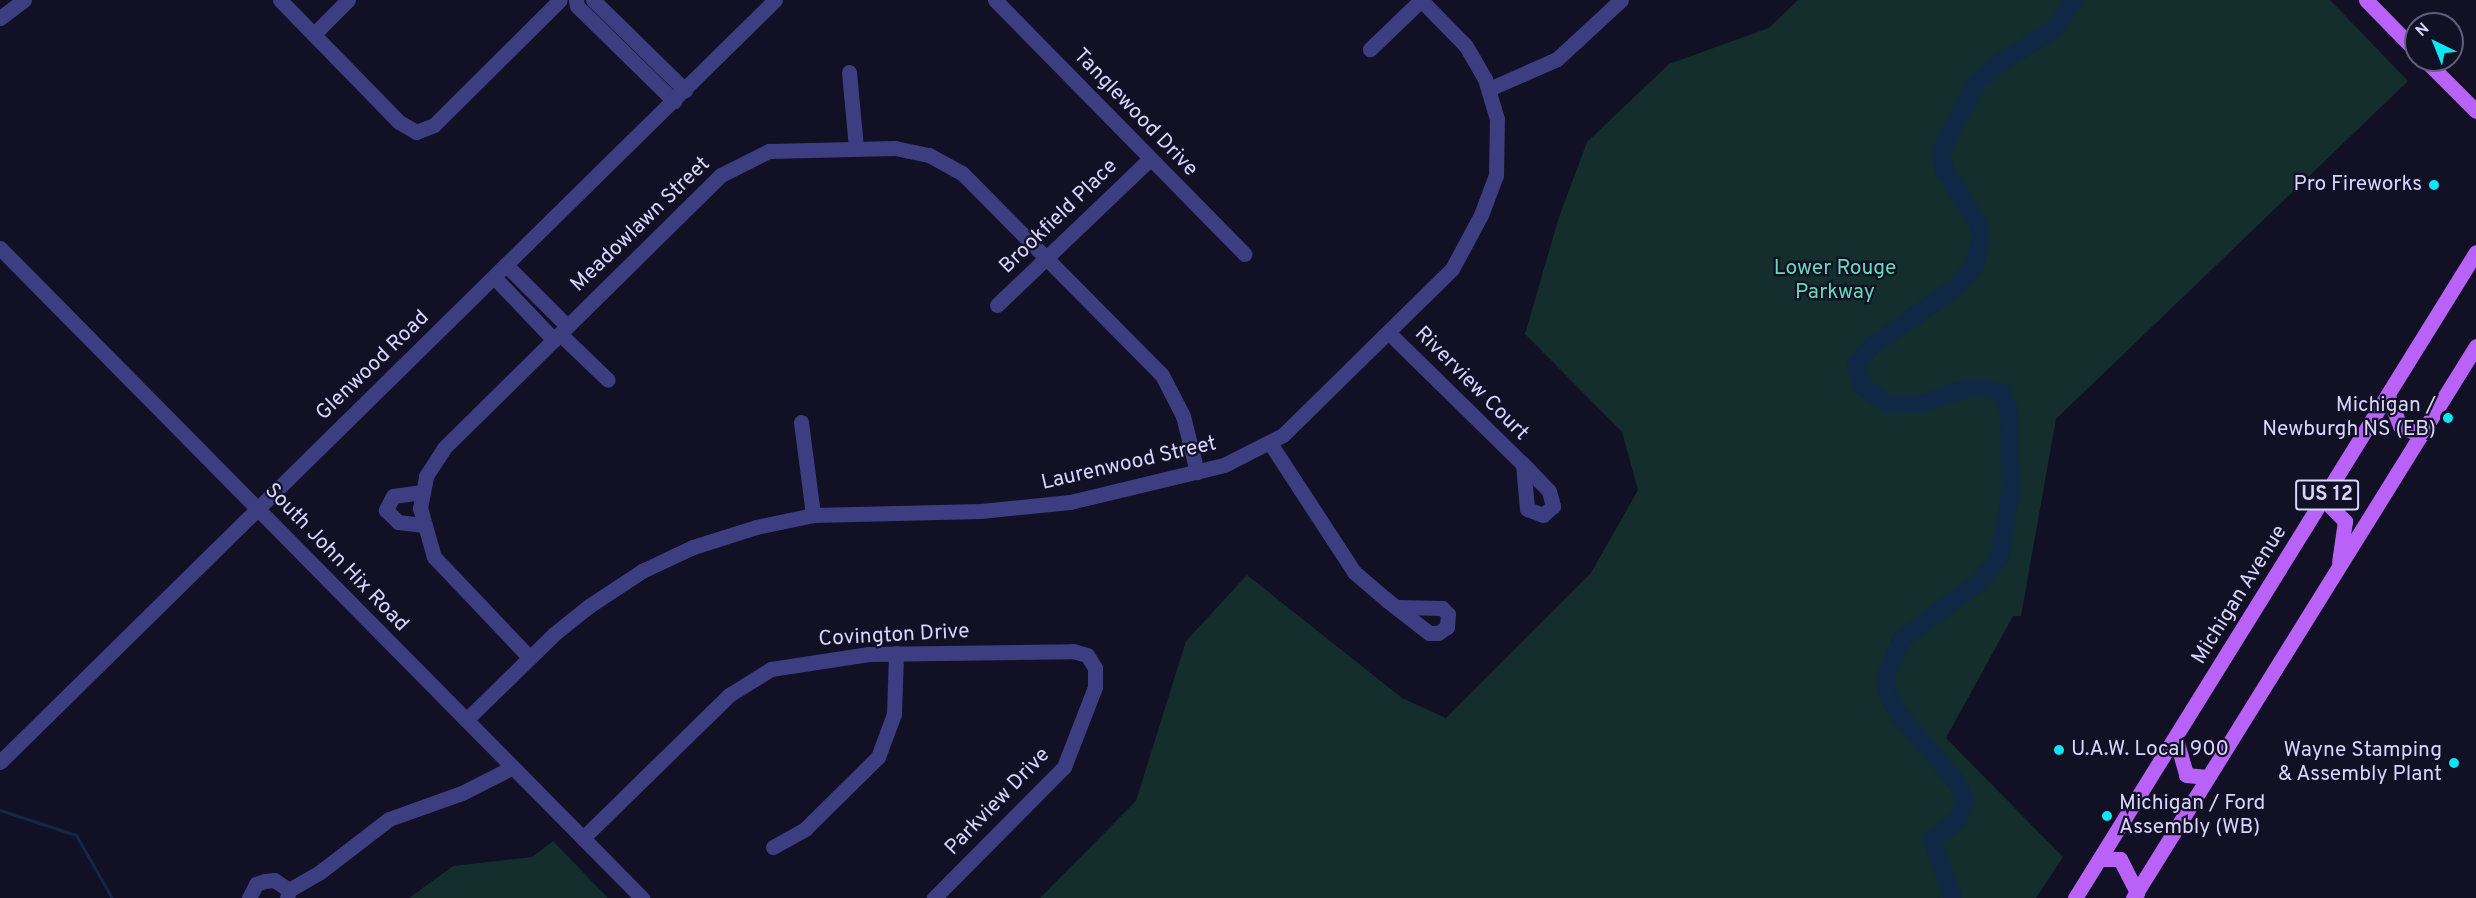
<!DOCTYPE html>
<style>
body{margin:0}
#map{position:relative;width:2476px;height:898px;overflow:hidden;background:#121024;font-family:Overpass,sans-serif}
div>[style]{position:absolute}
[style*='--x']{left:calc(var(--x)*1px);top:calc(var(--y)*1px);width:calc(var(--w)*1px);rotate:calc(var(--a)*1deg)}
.green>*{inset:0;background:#132e2c}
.stream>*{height:3px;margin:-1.5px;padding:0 1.5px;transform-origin:1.5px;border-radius:1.5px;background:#112847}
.river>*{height:18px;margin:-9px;padding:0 9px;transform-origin:9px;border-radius:9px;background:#112847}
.minor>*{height:15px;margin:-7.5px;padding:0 7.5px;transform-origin:7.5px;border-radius:7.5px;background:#3d3d81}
.major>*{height:15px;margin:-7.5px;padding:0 7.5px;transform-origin:7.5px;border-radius:7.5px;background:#b962f7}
.dots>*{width:16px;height:16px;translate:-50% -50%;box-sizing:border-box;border:3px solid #121024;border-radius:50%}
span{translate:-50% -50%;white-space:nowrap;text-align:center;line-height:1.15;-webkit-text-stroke:4.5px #121024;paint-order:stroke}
.shield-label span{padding:2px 4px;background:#121024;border:2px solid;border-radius:4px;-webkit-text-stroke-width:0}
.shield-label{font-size:20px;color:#d8d5fd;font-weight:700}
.street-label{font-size:21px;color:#d8d5fd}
.poi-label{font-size:21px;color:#d8d5fd}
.right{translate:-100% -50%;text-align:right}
.left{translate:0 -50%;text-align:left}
.park-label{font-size:21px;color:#64dab8}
.north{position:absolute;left:2404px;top:12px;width:60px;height:60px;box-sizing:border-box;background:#121024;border:2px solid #615f7b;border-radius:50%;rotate:317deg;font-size:16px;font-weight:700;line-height:24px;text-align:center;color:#d8d5fd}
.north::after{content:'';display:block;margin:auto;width:21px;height:27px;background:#0ce5f2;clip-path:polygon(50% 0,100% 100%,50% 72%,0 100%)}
</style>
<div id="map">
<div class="green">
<div style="clip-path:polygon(1798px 0,2330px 0,2408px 81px,2056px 419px,2021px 616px,2013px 616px,1946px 738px,2063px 857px,2036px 898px,1040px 898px,1136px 801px,1186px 641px,1247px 575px,1402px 698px,1446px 718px,1591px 573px,1638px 490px,1622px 432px,1525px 334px,1559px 217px,1587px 142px,1669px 64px,1769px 28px)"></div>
<div style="clip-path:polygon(553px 841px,608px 898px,409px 898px,453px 866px,532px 857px)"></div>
</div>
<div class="stream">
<div style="--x:0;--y:810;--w:80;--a:18.2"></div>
<div style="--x:76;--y:835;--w:73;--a:60.3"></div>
</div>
<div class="river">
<div style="--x:1953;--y:898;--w:63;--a:-109.6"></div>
<div style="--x:1932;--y:839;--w:31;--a:-36"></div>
<div style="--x:1957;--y:821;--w:22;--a:-66"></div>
<div style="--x:1966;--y:801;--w:24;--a:-118"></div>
<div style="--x:1955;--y:780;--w:88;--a:-130.4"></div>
<div style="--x:1898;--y:713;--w:25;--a:-117"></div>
<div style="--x:1887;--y:691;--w:15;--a:-94"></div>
<div style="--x:1886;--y:676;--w:39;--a:-67"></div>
<div style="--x:1901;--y:640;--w:97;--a:-36.6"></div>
<div style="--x:1979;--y:582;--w:33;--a:-50"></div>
<div style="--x:2000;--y:557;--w:69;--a:-80.8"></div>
<div style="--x:2011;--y:489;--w:78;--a:-91.5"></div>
<div style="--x:2009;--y:411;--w:19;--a:-111"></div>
<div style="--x:2002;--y:393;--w:19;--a:-164"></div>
<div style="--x:1984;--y:388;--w:16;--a:180"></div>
<div style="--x:1968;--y:388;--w:49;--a:160.8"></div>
<div style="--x:1922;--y:404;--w:35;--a:180"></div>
<div style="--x:1887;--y:404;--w:31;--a:-144"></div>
<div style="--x:1862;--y:386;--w:23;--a:-105"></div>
<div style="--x:1856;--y:364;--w:25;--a:-48"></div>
<div style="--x:1873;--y:345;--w:101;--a:-34.9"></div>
<div style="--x:1956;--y:287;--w:28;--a:-49"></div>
<div style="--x:1974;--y:266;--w:26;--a:-77"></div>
<div style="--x:1980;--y:241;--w:16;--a:-94"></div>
<div style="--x:1979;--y:225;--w:66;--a:-122"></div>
<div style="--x:1944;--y:169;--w:19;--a:-99"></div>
<div style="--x:1941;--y:150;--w:76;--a:-61.8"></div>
<div style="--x:1977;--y:83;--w:30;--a:-42"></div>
<div style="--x:1999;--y:63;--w:63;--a:-31.4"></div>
<div style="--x:2053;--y:30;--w:37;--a:-54"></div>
</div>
<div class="minor">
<div style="--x:280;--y:0;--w:170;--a:45.7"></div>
<div style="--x:399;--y:122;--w:20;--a:30"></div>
<div style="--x:416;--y:132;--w:19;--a:-21"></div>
<div style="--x:434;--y:125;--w:177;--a:-44.8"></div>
<div style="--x:576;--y:0;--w:6;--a:81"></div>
<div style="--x:577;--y:6;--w:136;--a:44.4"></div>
<div style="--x:593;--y:0;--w:129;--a:44.4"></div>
<div style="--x:995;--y:0;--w:356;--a:45.5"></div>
<div style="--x:0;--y:18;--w:30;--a:-37"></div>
<div style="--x:314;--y:34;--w:48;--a:-45"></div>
<div style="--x:849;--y:72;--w:75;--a:84.7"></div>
<div style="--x:1489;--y:89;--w:74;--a:-23.8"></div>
<div style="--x:1557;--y:59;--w:87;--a:-42.7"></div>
<div style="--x:0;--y:248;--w:914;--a:45.35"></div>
<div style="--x:506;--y:265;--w:86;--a:45"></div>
<div style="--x:494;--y:277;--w:87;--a:46.4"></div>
<div style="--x:997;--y:305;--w:211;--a:-43.7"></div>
<div style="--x:1389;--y:333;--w:187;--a:44.4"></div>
<div style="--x:1523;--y:464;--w:37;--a:46"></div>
<div style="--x:1549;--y:491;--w:16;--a:75"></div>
<div style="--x:1553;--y:506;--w:13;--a:138"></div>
<div style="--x:1543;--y:515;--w:17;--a:-159"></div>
<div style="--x:1527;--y:509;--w:45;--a:-95.1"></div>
<div style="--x:560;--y:334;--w:66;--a:43.8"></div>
<div style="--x:801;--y:422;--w:94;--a:82.6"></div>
<div style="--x:1270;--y:443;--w:154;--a:56.9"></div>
<div style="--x:1354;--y:572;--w:45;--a:40.5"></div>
<div style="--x:1388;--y:601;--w:52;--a:38"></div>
<div style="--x:1429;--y:633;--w:9;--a:0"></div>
<div style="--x:1438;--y:633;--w:11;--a:-34"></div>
<div style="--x:1447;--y:627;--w:13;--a:-86"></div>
<div style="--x:1448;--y:614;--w:8;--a:-135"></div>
<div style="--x:1442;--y:608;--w:45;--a:-178.7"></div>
<div style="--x:422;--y:492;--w:29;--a:172"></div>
<div style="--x:393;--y:496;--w:16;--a:117"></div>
<div style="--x:386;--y:510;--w:17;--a:45"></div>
<div style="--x:398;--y:522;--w:24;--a:7"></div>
<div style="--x:529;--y:657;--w:138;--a:-133.5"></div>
<div style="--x:434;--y:557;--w:51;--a:-105.9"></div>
<div style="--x:420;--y:508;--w:33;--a:-79"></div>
<div style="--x:426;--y:476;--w:33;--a:-57"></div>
<div style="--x:444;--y:448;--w:389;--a:-44.6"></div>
<div style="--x:721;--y:175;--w:54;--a:-26.6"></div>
<div style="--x:769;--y:151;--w:126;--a:-1.4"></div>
<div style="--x:895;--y:148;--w:35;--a:12"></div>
<div style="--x:929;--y:155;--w:38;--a:29"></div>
<div style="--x:962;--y:173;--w:284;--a:45.3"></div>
<div style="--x:1162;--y:375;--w:46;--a:62.9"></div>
<div style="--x:1183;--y:416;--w:58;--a:76"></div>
<div style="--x:466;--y:720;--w:123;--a:-44.3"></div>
<div style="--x:554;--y:634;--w:45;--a:-38.7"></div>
<div style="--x:589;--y:606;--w:64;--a:-33.4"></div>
<div style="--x:642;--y:571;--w:56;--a:-25.2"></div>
<div style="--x:693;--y:547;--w:66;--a:-17.6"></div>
<div style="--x:756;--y:527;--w:58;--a:-11.9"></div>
<div style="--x:813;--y:515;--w:168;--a:-1.4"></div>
<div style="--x:981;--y:511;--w:89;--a:-5.8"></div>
<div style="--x:1070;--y:502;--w:158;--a:-13.5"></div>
<div style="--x:1224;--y:465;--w:66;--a:-27"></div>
<div style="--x:1283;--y:435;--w:237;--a:-44.5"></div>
<div style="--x:1452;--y:269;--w:61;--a:-61.8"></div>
<div style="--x:1481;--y:215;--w:43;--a:-69.4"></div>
<div style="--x:1496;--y:175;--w:56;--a:-89"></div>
<div style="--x:1497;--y:119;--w:42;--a:-106.7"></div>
<div style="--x:1485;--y:79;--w:39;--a:-120"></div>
<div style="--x:1465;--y:45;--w:63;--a:-134.4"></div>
<div style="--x:1421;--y:0;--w:71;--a:136.1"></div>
<div style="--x:0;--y:762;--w:1087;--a:-44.52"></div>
<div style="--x:583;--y:838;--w:204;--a:-44.4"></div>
<div style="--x:729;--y:695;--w:49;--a:-31.8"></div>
<div style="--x:771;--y:669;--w:99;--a:-8.7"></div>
<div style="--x:869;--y:654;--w:204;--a:-0.8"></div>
<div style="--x:1073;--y:651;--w:15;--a:16"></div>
<div style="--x:1087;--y:655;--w:15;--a:58"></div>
<div style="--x:1095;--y:668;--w:19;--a:90"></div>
<div style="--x:1095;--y:687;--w:86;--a:111.2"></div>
<div style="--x:1064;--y:767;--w:185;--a:134.8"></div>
<div style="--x:773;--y:847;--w:37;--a:-29"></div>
<div style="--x:805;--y:829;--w:103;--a:-44.6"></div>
<div style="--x:878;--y:757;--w:46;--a:-69.6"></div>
<div style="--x:894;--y:714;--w:61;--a:-88.1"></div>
<div style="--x:249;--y:898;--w:16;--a:-63"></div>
<div style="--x:256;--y:884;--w:9;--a:-18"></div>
<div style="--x:265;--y:881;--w:9;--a:-6"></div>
<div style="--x:274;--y:880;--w:18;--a:34"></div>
<div style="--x:287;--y:898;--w:8;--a:-76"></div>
<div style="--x:289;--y:890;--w:36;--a:-30"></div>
<div style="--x:320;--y:872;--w:87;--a:-37.5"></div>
<div style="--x:389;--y:819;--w:77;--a:-19.6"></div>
<div style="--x:462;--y:793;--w:57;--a:-27"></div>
</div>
<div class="major">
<div style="--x:2366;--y:0;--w:71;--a:45.6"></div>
<div style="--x:2425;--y:60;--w:72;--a:45"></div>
<div style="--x:2388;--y:396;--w:32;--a:68"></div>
<div style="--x:2400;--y:426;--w:23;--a:23"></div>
<div style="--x:2324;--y:500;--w:30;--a:45"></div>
<div style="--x:2345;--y:521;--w:41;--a:98.3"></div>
<div style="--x:2176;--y:739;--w:37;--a:74"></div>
<div style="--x:2186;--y:775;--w:22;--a:5"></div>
<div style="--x:2101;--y:859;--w:19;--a:0"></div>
<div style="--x:2120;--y:859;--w:38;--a:63"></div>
<div style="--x:2075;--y:898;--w:760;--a:-58.17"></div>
<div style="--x:2133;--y:898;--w:650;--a:-58.14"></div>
</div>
<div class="dots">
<div style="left:2434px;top:185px;background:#0ce5f2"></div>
<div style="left:2448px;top:418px;background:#0ce5f2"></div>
<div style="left:2059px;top:750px;background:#0ce5f2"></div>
<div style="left:2454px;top:763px;background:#0ce5f2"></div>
<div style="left:2107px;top:816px;background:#0ce5f2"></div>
</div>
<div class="shield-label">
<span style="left:2327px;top:495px">US 12</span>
</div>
<div class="street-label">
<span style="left:1135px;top:113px;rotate:46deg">Tanglewood Drive</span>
<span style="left:1059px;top:217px;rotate:-44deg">Brookfield Place</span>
<span style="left:641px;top:225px;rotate:-44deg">Meadowlawn Street</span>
<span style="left:373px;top:366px;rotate:-44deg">Glenwood Road</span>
<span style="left:1471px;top:384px;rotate:45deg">Riverview Court</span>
<span style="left:1129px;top:464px;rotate:-13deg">Laurenwood Street</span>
<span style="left:336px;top:558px;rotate:46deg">South John Hix Road</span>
<span style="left:2240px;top:595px;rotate:-58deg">Michigan Avenue</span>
<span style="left:894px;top:636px;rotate:-3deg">Covington Drive</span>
<span style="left:998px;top:802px;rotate:-46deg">Parkview Drive</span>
</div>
<div class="poi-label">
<span class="right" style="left:2422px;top:185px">Pro Fireworks</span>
<span class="right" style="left:2436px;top:418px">Michigan /<br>Newburgh NS (EB)</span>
<span class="left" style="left:2071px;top:750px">U.A.W. Local 900</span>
<span class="right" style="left:2442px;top:763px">Wayne Stamping<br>&amp; Assembly Plant</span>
<span class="left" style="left:2119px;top:816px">Michigan / Ford<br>Assembly (WB)</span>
</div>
<div class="park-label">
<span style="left:1835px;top:281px">Lower Rouge<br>Parkway</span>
</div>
<div class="north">N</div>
</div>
